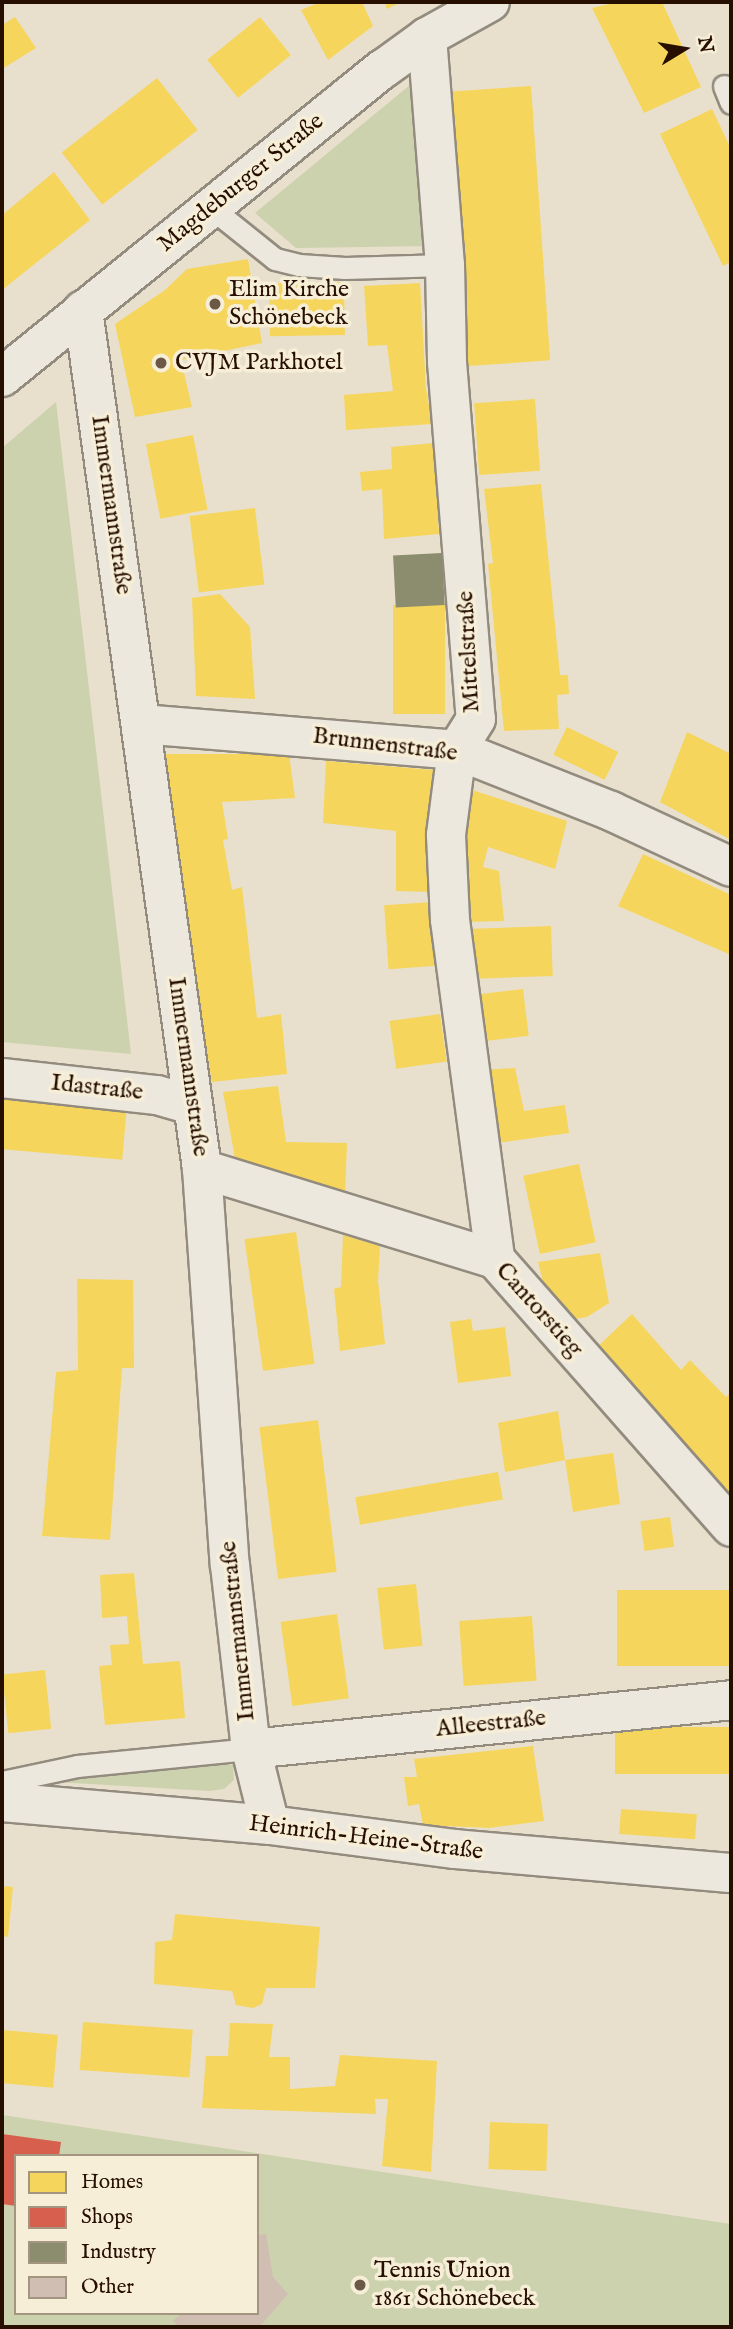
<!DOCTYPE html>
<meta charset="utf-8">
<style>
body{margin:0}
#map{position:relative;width:733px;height:2329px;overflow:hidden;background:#e8e0cc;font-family:"IM FELL English",serif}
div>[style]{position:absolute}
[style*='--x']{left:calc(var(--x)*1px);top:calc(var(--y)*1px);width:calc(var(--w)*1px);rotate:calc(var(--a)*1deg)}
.green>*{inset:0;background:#ccd1ae}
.homes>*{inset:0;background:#f6d55c;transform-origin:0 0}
.shops>*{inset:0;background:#d6604d}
.industry>*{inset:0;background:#8c8c6e;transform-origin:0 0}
.building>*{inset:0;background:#d0beb2}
.roads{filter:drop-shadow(2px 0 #928b7e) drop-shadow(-2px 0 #928b7e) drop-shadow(0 2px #928b7e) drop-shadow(0 -2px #928b7e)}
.lane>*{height:21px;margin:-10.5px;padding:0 10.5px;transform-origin:10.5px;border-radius:10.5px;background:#ece8de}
.street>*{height:38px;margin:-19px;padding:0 19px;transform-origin:19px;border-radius:19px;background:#ece8de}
.dots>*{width:19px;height:19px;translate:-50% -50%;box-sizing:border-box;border:4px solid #f7eed7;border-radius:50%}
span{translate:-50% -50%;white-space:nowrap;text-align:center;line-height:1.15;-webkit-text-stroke:7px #f7eed7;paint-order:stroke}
.street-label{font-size:24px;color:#270f00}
.poi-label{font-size:24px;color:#270f00}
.left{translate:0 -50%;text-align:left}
.frame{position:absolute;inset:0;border:4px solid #270f00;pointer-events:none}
.legend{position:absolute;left:14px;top:2154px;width:245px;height:161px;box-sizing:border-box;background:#f7eed7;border:2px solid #a49581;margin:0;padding:9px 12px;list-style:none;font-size:21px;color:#270f00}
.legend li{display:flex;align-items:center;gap:14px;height:35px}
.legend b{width:35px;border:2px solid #a49581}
.north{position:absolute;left:649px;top:14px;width:70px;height:70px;-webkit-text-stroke:5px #f7eed7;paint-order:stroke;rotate:79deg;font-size:19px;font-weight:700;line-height:28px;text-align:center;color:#270f00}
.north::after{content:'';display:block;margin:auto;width:24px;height:32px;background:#270f00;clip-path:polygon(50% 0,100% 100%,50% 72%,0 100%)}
</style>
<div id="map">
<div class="green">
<div style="clip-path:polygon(433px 66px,432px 246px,296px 248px,255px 213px)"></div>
<div style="clip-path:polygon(56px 402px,131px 1054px,2px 1042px,2px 448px)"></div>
<div style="clip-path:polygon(205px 1765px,233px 1765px,234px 1780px,224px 1789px,209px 1791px,56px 1782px)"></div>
<div style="clip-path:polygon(evenodd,2px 2115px,731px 2224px,731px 2327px,2px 2327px,2px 2115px,16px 2156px,257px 2156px,257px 2313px,16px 2313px,16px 2156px)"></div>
</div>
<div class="homes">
<div style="clip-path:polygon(320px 2px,362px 2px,373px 26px,328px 60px,301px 10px)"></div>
<div style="clip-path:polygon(384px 2px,401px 2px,387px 9px)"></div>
<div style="clip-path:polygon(618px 2px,662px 2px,701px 87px,644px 113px,592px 8px)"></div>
<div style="clip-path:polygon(15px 17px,36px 48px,2px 69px,2px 25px)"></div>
<div style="left:260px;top:17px;width:49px;height:68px;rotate:51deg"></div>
<div style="left:157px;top:78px;width:66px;height:121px;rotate:52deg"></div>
<div style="left:531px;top:86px;width:275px;height:83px;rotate:86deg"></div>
<div style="clip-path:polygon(712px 109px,731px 149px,731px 262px,723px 266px,660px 134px)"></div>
<div style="clip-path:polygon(54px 172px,90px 220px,2px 290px,2px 215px)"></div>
<div style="clip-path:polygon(248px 259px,262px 343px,181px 360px,192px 407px,135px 417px,115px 324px,165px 290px,187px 269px)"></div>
<div style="left:344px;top:282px;width:53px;height:75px;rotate:89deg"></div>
<div style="clip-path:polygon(420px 283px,426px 388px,432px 424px,346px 430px,344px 395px,393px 391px,387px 345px,368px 346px,364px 286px)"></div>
<div style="left:535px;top:399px;width:72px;height:61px;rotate:86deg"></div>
<div style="left:193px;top:435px;width:76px;height:48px;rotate:79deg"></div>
<div style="clip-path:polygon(434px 443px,439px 534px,384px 539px,382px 489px,362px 491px,360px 472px,392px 469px,391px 447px)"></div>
<div style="clip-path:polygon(541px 484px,560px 675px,568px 675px,569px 694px,557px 695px,559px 729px,504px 731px,488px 564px,493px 563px,484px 489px)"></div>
<div style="left:255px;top:508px;width:77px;height:66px;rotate:83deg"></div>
<div style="clip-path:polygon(220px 594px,250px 627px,255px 699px,196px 696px,192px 598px)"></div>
<div style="left:393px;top:605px;width:52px;height:109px"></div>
<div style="left:567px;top:727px;width:57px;height:31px;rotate:26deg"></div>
<div style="clip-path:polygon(687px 732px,731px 754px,731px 840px,660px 802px)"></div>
<div style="clip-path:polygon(167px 754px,289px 754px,295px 798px,222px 802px,228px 839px,223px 840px,232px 890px,242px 887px,257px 1018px,281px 1014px,287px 1074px,212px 1082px,158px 764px)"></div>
<div style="clip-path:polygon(326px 761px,434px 770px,432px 892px,396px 891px,396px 831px,323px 823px)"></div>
<div style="clip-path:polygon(463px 787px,567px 821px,555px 869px,488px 847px,483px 867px,499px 871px,504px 921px,463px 922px)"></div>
<div style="clip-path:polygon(643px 854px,731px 895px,731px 955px,618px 906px)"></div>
<div style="left:432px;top:902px;width:64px;height:48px;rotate:86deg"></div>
<div style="left:551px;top:926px;width:50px;height:84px;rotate:88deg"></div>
<div style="left:523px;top:989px;width:47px;height:52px;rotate:83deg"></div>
<div style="left:440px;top:1014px;width:48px;height:51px;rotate:82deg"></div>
<div style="clip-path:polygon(515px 1068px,524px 1111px,565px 1105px,569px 1133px,497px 1143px,483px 1070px)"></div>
<div style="clip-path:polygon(278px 1086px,286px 1142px,347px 1143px,345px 1195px,236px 1164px,223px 1092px)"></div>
<div style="left:2px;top:1088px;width:126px;height:61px;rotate:5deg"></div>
<div style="left:579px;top:1164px;width:80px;height:57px;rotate:78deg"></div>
<div style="left:296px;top:1232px;width:133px;height:52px;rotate:82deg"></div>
<div style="clip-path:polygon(343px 1235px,380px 1246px,378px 1281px,385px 1344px,340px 1351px,334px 1289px,341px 1287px)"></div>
<div style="clip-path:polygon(600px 1253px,609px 1303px,587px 1317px,563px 1321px,550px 1310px,538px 1262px)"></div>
<div style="clip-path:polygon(77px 1279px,133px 1280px,134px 1368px,122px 1368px,110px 1540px,42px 1536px,56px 1372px,78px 1370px)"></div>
<div style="clip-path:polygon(632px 1314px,681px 1370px,690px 1360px,726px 1397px,731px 1393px,731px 1502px,593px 1351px)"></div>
<div style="clip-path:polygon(471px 1319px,473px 1331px,505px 1327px,511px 1376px,458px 1383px,450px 1322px)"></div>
<div style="clip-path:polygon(558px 1411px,565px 1460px,613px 1453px,620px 1504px,573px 1512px,565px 1460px,505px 1472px,498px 1423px)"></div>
<div style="left:318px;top:1420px;width:153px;height:59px;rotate:83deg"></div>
<div style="left:498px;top:1472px;width:28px;height:145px;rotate:80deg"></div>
<div style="left:670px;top:1517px;width:30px;height:30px;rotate:82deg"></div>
<div style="clip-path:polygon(134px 1573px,143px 1664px,180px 1661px,185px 1718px,105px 1725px,99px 1666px,112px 1665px,110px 1645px,129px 1644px,127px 1616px,102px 1618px,100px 1575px)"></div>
<div style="left:416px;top:1584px;width:62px;height:39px;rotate:84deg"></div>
<div style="left:731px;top:1590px;width:76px;height:114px;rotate:90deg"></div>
<div style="left:337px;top:1614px;width:85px;height:57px;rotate:82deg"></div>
<div style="left:532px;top:1616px;width:65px;height:73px;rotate:86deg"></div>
<div style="left:45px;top:1670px;width:59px;height:43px;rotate:84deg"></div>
<div style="left:731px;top:1727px;width:47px;height:116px;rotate:90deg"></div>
<div style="clip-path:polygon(533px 1746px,544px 1821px,489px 1828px,423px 1825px,419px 1804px,408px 1806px,404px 1777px,417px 1777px,414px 1759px)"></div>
<div style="left:621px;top:1809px;width:76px;height:25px;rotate:4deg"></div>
<div style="clip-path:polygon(2px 1886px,13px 1887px,8px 1937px,2px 1936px)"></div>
<div style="clip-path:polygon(175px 1914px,320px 1927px,315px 1988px,266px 1988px,262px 2004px,253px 2008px,236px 2005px,232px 1991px,154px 1984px,155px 1942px,172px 1940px)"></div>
<div style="left:83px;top:2022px;width:110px;height:48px;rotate:4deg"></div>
<div style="clip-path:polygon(230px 2023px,273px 2024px,269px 2057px,290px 2057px,290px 2089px,335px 2086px,340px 2055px,437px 2061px,431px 2172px,382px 2166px,388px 2099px,375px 2099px,376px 2114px,202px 2108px,206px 2056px,228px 2056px)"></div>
<div style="left:2px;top:2030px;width:56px;height:53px;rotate:5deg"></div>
<div style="left:490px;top:2122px;width:58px;height:47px;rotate:2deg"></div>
</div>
<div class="shops">
<div style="clip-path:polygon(2px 2134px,61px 2142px,59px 2156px,16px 2156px,16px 2206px,2px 2204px)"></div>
</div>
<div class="industry">
<div style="left:442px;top:553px;width:52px;height:49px;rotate:87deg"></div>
</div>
<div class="building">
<div style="clip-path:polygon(266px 2234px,273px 2277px,288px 2294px,261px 2325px,258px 2327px,179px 2327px,173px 2321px,182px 2313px,257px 2313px,257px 2235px)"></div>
</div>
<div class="roads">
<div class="lane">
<div style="--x:724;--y:86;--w:18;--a:68"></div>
<div style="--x:210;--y:207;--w:83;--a:38.7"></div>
<div style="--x:275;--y:259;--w:25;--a:14"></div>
<div style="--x:299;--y:265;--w:46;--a:3.7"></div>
<div style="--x:345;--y:268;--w:100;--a:-1.7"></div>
<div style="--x:2;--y:1782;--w:77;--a:-12"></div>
<div style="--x:77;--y:1766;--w:175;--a:-5.6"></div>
</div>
<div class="street">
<div style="--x:427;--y:37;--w:229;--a:85.5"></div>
<div style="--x:445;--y:265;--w:97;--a:88.8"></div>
<div style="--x:447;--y:362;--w:358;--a:85.4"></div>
<div style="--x:476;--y:719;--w:36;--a:122"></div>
<div style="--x:457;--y:750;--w:86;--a:97.4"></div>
<div style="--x:446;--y:835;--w:85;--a:87.3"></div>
<div style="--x:450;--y:920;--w:342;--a:82.4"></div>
<div style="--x:83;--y:310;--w:867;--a:82.11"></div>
<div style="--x:202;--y:1169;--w:397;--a:86"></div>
<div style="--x:230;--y:1565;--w:185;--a:83.5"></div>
<div style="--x:251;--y:1749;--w:78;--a:76"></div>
<div style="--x:2;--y:377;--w:490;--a:-39"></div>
<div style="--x:383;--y:69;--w:54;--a:-36"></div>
<div style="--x:427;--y:37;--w:72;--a:-29.1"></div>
<div style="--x:142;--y:724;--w:316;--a:4.7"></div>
<div style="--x:457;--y:750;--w:166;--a:21.6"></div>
<div style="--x:611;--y:811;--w:132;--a:25"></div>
<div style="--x:2;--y:1078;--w:156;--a:6.3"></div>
<div style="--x:157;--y:1095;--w:36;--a:16"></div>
<div style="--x:202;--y:1169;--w:307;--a:17.1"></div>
<div style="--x:495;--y:1259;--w:357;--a:48.6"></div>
<div style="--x:251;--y:1749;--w:482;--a:-5.8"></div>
<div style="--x:2;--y:1802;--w:269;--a:4.9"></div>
<div style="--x:270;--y:1825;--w:187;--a:7.4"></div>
<div style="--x:455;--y:1849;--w:277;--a:5"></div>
</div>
</div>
<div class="dots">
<div style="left:215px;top:304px;background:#6b5847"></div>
<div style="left:161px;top:363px;background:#6b5847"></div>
<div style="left:360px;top:2285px;background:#6b5847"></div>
</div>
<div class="street-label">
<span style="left:241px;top:183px;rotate:-39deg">Magdeburger Straße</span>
<span style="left:111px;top:505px;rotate:82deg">Immermannstraße</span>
<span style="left:469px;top:652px;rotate:-93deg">Mittelstraße</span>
<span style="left:385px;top:745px;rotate:7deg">Brunnenstraße</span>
<span style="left:188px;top:1067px;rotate:82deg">Immermannstraße</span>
<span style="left:97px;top:1088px;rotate:6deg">Idastraße</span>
<span style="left:539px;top:1310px;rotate:48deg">Cantorstieg</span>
<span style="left:238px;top:1631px;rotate:-96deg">Immermannstraße</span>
<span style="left:491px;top:1724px;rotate:-6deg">Alleestraße</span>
<span style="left:366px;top:1838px;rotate:7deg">Heinrich-Heine-Straße</span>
</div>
<div class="poi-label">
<span class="left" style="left:229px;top:304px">Elim Kirche<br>Schönebeck</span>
<span class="left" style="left:175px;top:363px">CVJM Parkhotel</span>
<span class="left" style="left:374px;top:2285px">Tennis Union<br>1861 Schönebeck</span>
</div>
<div class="frame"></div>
<ul class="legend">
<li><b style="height:19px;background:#f6d55c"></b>Homes</li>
<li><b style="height:19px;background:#d6604d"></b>Shops</li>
<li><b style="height:19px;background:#8c8c6e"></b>Industry</li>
<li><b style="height:19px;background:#d0beb2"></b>Other</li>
</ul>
<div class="north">N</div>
</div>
